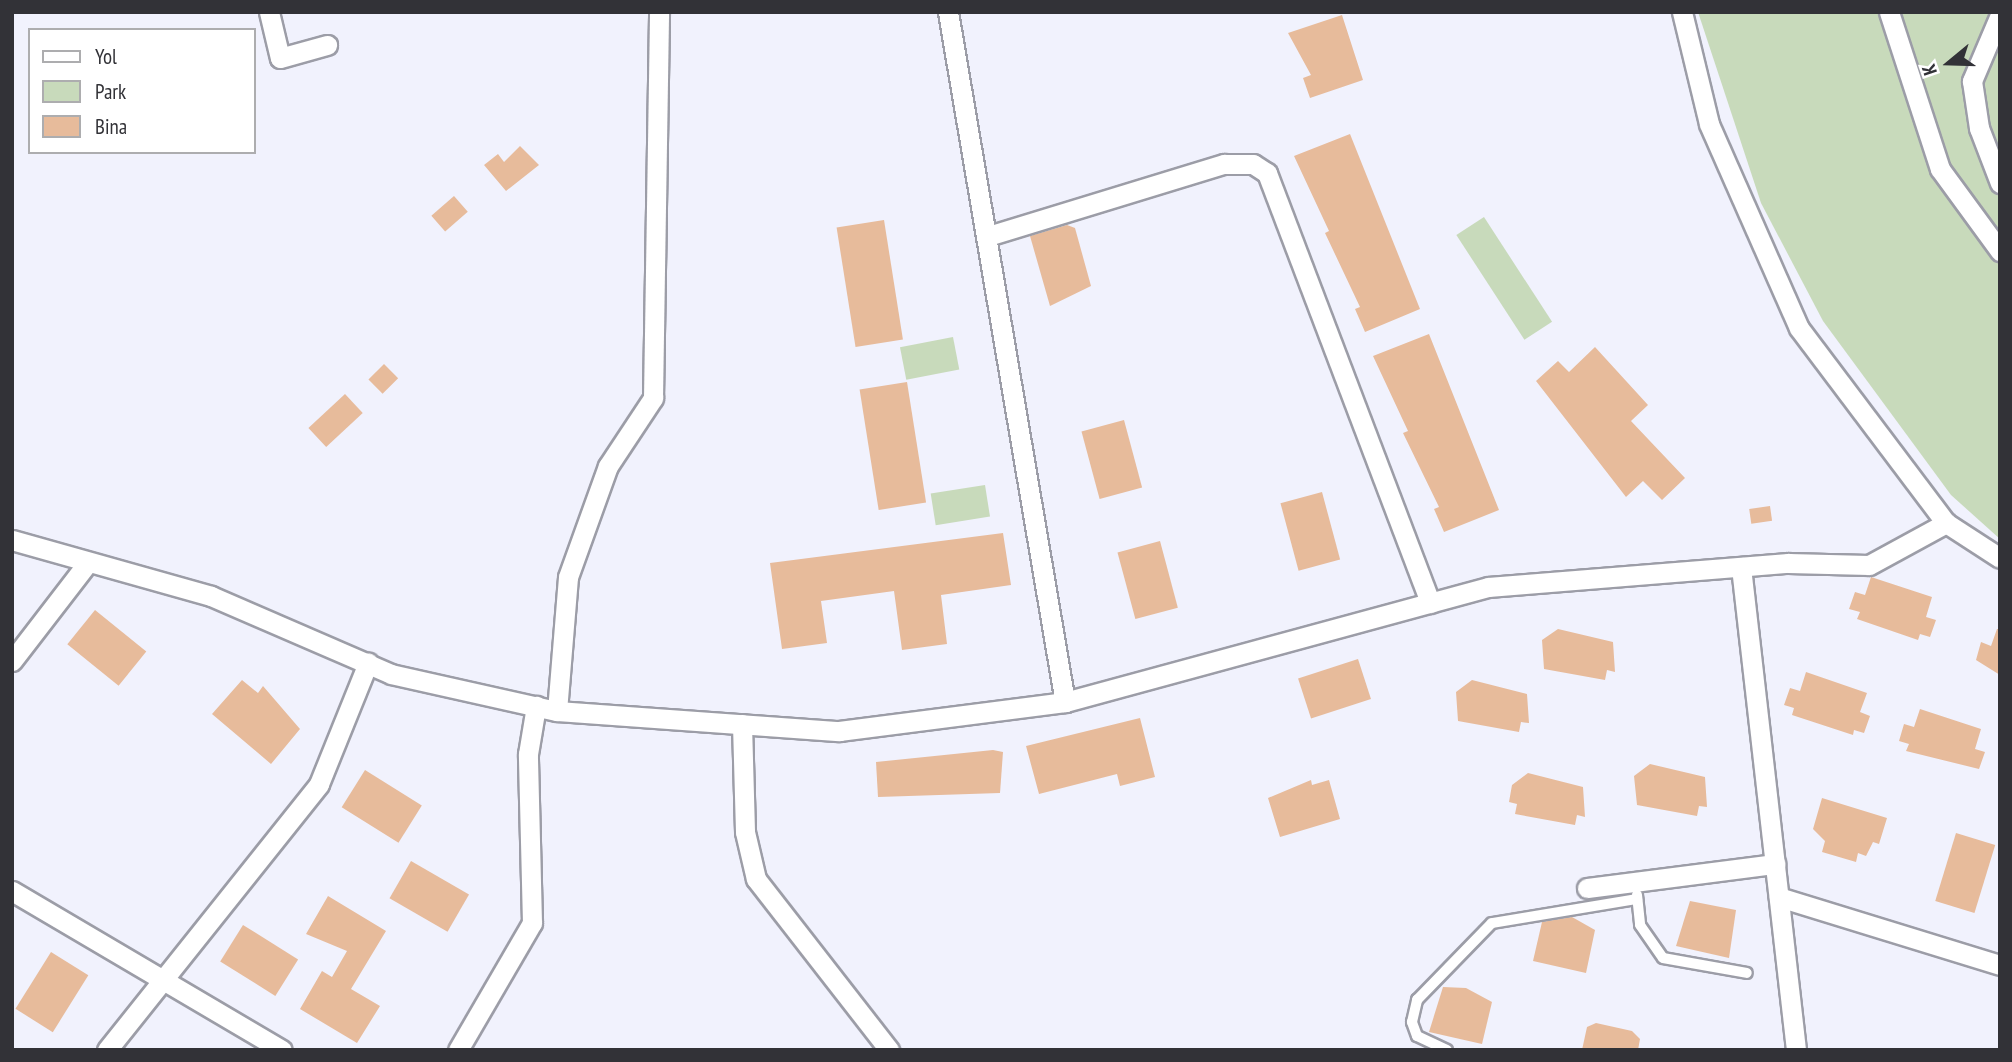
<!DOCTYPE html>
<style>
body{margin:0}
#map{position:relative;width:2012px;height:1062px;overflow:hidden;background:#f1f2fd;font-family:"PT Sans Narrow",sans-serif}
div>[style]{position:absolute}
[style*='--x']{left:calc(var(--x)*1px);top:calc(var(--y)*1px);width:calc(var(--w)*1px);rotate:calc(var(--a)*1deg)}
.green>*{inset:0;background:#c8dabb;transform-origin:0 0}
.building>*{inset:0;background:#e7bb9b;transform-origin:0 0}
.roads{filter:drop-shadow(2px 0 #9c9da7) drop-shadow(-2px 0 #9c9da7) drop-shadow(0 2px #9c9da7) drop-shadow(0 -2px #9c9da7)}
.service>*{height:10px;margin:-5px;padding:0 5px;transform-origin:5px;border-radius:5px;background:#fff}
.minor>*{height:19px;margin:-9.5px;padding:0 9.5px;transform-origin:9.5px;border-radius:9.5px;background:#fff}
span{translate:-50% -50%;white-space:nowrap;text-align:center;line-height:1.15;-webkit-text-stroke:5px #fff;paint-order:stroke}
.frame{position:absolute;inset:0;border:14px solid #323237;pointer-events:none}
.legend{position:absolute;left:28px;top:28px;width:228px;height:126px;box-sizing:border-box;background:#fff;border:2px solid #adadaf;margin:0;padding:9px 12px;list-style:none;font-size:21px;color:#323237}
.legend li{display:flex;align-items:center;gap:14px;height:35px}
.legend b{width:35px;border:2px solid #adadaf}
.north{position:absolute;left:1914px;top:28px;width:70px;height:70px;-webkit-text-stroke:5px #fff;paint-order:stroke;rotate:251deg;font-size:19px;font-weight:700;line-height:28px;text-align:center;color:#323237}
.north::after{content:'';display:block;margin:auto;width:24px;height:32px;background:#323237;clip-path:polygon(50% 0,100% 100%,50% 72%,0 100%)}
</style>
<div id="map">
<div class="green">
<div style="clip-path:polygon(1698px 12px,2000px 12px,2000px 539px,1951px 495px,1823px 321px,1761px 203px)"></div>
<div style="left:1484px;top:217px;width:125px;height:33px;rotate:57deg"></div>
<div style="left:953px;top:337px;width:33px;height:54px;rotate:79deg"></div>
<div style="left:985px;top:485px;width:32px;height:55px;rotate:81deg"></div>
</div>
<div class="building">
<div style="clip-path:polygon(1342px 15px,1363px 80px,1310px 98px,1303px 78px,1311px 75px,1288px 33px)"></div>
<div style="clip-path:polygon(1350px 134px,1420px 309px,1365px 332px,1355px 309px,1360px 307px,1325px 233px,1329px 231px,1294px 156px)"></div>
<div style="clip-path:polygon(520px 146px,539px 165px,506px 191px,484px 165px,498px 154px,504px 162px)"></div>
<div style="left:454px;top:196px;width:21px;height:30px;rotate:49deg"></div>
<div style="left:884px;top:220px;width:121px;height:48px;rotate:81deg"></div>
<div style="clip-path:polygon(1067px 225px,1075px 228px,1091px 286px,1050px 306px,1030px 236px)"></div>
<div style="clip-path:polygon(1429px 334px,1499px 510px,1444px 532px,1434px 509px,1439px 507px,1403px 433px,1408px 431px,1373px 356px)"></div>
<div style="clip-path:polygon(1595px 347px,1648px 405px,1631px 421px,1685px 478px,1662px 500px,1643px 481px,1626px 497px,1536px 381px,1558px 361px,1569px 372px)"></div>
<div style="left:384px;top:364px;width:20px;height:22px;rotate:45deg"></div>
<div style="left:907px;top:382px;width:122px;height:48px;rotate:81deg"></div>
<div style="left:345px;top:394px;width:26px;height:50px;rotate:47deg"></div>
<div style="left:1124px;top:420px;width:70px;height:44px;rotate:75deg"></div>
<div style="left:1322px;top:492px;width:70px;height:43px;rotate:75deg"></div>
<div style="left:1770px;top:506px;width:15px;height:21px;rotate:82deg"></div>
<div style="clip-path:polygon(1003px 533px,1011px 585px,941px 595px,947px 644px,902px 650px,894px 591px,821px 601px,827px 643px,782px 649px,770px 563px)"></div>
<div style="left:1160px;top:541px;width:69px;height:44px;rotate:75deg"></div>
<div style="clip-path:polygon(1871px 577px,1932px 597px,1926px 617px,1936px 620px,1930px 637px,1920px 634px,1918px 640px,1857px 619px,1860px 612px,1849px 609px,1855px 592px,1865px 595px)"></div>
<div style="left:95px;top:610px;width:66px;height:44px;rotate:39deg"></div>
<div style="clip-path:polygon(1558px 629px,1613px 642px,1615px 672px,1607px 670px,1605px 680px,1544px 669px,1542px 640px)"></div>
<div style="clip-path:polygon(1997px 629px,2000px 629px,2000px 675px,1976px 660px,1981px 642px,1991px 646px)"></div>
<div style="left:1358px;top:659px;width:42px;height:63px;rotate:72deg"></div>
<div style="clip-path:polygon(1806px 672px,1867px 693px,1860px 712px,1870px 716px,1864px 733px,1854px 730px,1853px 735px,1792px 715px,1794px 708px,1784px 705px,1790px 688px,1800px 691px)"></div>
<div style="clip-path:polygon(242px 680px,258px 693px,263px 686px,300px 729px,271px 764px,212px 714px)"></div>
<div style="clip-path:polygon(1472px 680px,1527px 694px,1529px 723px,1521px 722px,1519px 732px,1458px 721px,1456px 692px)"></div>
<div style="clip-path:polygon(1920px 709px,1981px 729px,1975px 749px,1985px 752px,1979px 769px,1906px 751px,1909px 744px,1899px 741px,1904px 724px,1914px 727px)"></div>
<div style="clip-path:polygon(1140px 718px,1155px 777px,1120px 786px,1117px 774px,1039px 794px,1026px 746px)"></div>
<div style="clip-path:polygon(993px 750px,1003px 752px,1000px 793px,878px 797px,876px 762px)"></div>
<div style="clip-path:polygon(1650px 764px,1705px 777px,1707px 807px,1699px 806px,1697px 816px,1637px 805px,1634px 776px)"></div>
<div style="left:365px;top:770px;width:67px;height:44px;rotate:32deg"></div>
<div style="clip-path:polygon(1528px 773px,1583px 787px,1585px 817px,1577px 815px,1575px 825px,1515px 814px,1517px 804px,1509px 802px,1512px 785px)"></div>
<div style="clip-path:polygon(1311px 780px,1312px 785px,1329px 780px,1340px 819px,1280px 837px,1268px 798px)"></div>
<div style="clip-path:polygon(1822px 798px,1887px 818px,1879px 844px,1873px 842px,1866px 856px,1858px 853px,1856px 862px,1822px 852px,1825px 841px,1813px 829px)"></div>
<div style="left:1956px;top:833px;width:41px;height:71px;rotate:17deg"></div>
<div style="left:411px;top:861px;width:67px;height:43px;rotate:30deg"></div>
<div style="clip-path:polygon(328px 896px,386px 931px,351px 989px,380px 1006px,357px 1043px,300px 1009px,322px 971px,332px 977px,347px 951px,306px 934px)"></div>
<div style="clip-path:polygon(1690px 901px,1736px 910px,1729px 958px,1676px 946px)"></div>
<div style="clip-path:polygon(1572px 917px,1595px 930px,1586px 973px,1533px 961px,1542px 922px)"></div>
<div style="left:243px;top:925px;width:65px;height:43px;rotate:32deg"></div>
<div style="left:51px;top:952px;width:44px;height:67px;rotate:32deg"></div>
<div style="clip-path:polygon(1443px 987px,1466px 988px,1492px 1002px,1482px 1044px,1429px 1032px)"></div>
<div style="clip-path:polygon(1596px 1023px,1632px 1031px,1640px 1039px,1638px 1050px,1582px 1050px,1587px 1027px)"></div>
</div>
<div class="roads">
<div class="service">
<div style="--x:1637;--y:895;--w:30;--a:84"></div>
<div style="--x:1640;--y:925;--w:40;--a:55.1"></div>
<div style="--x:1663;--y:958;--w:85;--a:10.1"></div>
<div style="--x:1447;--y:1050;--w:33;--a:-155"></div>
<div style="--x:1417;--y:1036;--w:15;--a:-110"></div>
<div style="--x:1412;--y:1022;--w:23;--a:-77"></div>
<div style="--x:1417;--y:1000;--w:107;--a:-45.8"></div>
<div style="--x:1492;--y:923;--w:147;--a:-9.4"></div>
</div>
<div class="minor">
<div style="--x:269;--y:12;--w:47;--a:76.6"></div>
<div style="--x:280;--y:58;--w:49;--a:-15.5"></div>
<div style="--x:948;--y:12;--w:700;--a:80.38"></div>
<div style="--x:1682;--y:12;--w:115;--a:76.4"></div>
<div style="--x:1709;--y:124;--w:223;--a:66.2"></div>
<div style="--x:1799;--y:328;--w:244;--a:53"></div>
<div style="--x:1946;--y:523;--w:64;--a:32.9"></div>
<div style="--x:1889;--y:12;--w:165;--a:72"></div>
<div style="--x:1940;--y:169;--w:102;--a:53.8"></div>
<div style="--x:2000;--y:15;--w:72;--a:113"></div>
<div style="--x:1972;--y:81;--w:48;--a:81.5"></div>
<div style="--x:1979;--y:128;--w:59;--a:69.1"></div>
<div style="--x:988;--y:236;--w:247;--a:-17"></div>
<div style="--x:1224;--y:164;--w:29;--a:0"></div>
<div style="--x:1253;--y:164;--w:17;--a:33"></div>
<div style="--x:1267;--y:173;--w:460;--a:69.2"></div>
<div style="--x:12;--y:540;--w:207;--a:15.7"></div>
<div style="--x:211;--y:596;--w:196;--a:23.4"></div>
<div style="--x:391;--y:674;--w:170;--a:12.6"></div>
<div style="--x:557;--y:711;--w:283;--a:4.1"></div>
<div style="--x:839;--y:731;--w:228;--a:-7.3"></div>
<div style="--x:1065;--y:702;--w:438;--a:-15.2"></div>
<div style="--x:1488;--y:587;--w:301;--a:-4.6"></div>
<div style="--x:1788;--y:563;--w:81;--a:1.4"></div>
<div style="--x:1869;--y:565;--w:88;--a:-28.6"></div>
<div style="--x:1741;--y:567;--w:486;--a:83.5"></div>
<div style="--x:12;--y:661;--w:121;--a:-52.4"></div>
<div style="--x:557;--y:711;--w:134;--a:-85.3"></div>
<div style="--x:568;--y:577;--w:118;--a:-70.2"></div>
<div style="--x:608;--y:466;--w:82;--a:-56.5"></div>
<div style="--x:653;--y:398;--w:386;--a:-89.1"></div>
<div style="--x:742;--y:724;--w:108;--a:88.4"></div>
<div style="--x:745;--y:832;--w:48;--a:76.8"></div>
<div style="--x:756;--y:879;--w:217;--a:52.1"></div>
<div style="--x:1587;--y:888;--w:190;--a:-7.3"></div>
<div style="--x:12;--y:891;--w:313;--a:30.5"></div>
<div style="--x:1779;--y:897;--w:231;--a:17.1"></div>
<div style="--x:107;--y:1050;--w:340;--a:-51.4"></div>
<div style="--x:319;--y:784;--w:131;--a:-68"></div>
<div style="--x:458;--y:1050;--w:147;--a:-59.8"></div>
<div style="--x:532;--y:923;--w:169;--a:-91.4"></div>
<div style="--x:528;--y:754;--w:49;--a:-80.5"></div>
</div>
</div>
<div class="frame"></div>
<ul class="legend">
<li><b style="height:9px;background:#fff"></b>Yol</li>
<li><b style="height:19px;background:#c8dabb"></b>Park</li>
<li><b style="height:19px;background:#e7bb9b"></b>Bina</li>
</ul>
<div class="north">K</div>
</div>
